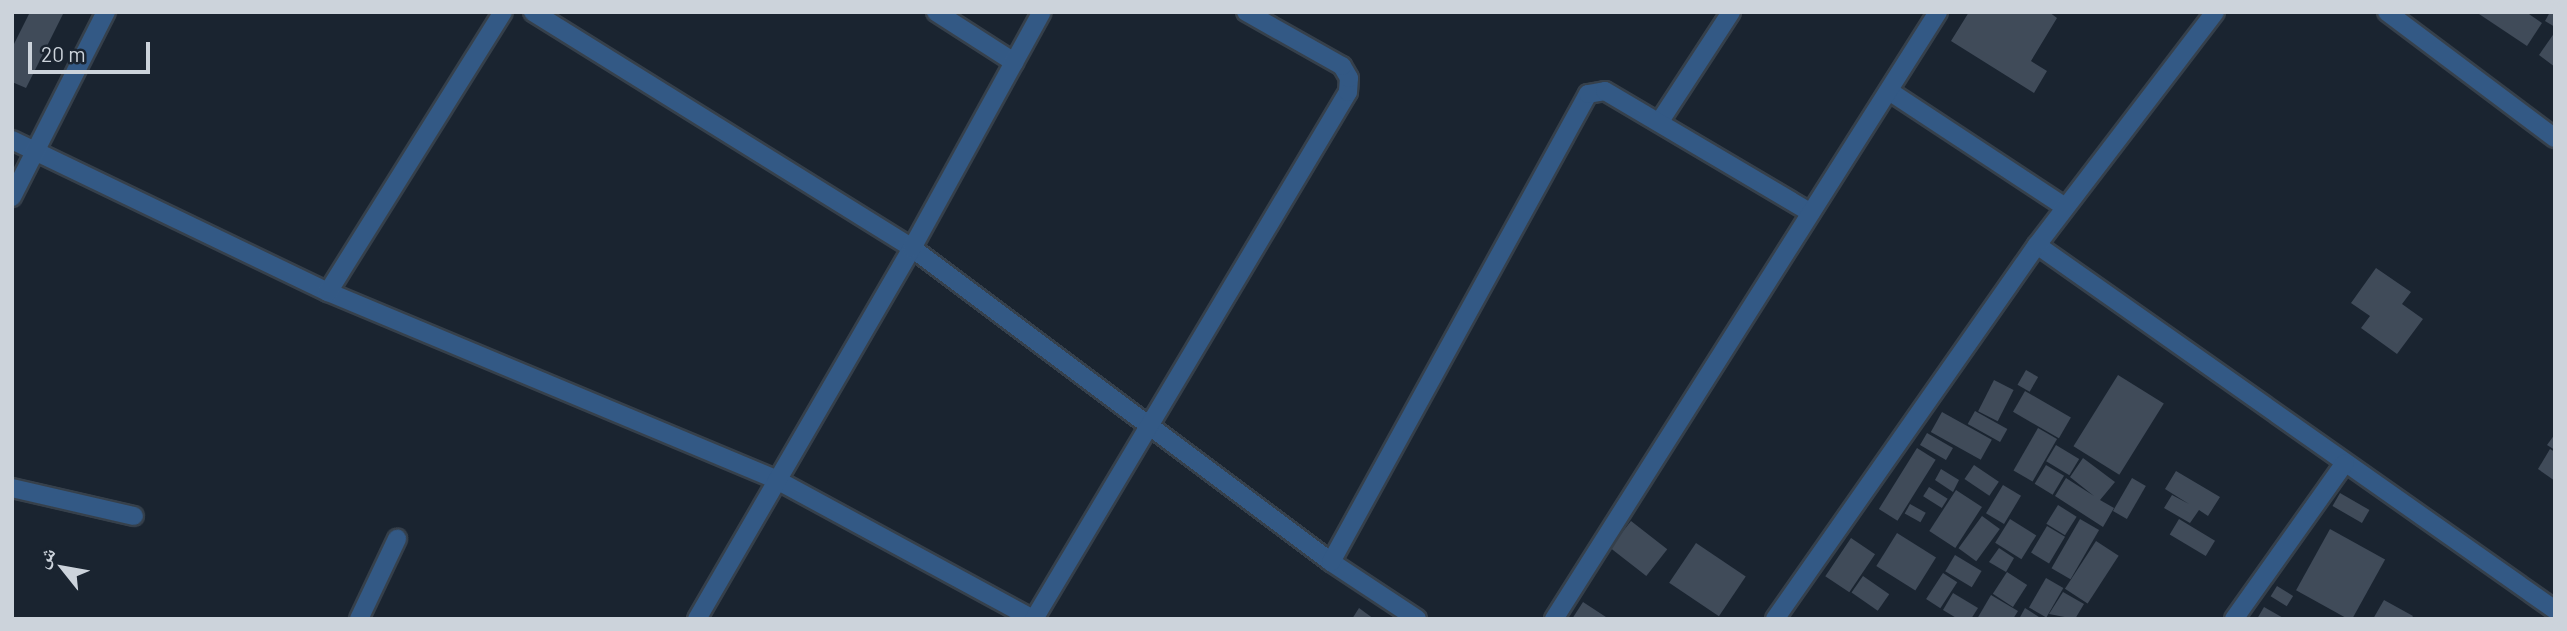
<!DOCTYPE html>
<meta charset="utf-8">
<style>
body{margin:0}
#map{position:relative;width:2567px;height:631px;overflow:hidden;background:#1a2430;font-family:Barlow,"Noto Naskh Arabic",sans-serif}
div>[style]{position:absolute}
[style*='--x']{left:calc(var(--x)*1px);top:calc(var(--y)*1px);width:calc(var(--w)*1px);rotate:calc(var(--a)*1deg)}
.building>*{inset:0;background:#404b59;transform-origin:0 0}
.roads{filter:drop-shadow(2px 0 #36404b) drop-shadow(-2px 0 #36404b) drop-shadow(0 2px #36404b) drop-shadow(0 -2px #36404b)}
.street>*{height:18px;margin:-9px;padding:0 9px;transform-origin:9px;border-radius:9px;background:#335985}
span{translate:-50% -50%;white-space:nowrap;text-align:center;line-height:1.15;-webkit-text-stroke:5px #1a2430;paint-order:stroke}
.frame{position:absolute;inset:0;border:14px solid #ccd3db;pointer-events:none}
.north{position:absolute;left:28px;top:533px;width:70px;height:70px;-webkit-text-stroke:5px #1a2430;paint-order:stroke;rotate:301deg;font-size:19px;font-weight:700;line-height:28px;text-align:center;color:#ccd3db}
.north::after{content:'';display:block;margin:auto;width:24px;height:32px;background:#ccd3db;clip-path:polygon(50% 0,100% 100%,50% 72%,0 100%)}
.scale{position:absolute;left:28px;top:42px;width:122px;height:32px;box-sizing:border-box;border:4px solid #ccd3db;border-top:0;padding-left:9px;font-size:21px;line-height:24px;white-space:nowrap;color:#ccd3db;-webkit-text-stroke:5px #1a2430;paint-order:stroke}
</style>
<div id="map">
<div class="building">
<div style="clip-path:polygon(30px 12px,64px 12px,26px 88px,12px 82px,12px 48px)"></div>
<div style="clip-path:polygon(1969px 12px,2049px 12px,2057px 18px,2031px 61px,2047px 71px,2034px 93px,1951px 41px)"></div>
<div style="clip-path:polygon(2476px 12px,2526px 12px,2542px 23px,2527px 46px)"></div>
<div style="clip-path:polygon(2550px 12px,2555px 12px,2555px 27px,2545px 21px)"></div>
<div style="clip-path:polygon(2555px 32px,2555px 67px,2539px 55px)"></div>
<div style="clip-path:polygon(2376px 268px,2411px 292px,2402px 304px,2423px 319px,2397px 354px,2361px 328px,2370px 316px,2351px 303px)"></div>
<div style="left:2026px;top:370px;width:14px;height:17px;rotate:30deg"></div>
<div style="left:2118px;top:375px;width:54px;height:84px;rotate:32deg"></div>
<div style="left:1994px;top:380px;width:22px;height:35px;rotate:27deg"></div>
<div style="left:2025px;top:391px;width:53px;height:24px;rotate:30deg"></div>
<div style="left:1975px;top:411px;width:37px;height:15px;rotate:29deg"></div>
<div style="left:1942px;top:412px;width:57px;height:23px;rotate:29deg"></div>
<div style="left:2038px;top:428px;width:22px;height:49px;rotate:30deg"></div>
<div style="left:1927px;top:433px;width:30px;height:14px;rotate:30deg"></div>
<div style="clip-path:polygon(2555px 434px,2555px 450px,2547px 445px)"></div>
<div style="left:2056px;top:445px;width:27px;height:19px;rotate:31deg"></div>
<div style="left:1917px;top:448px;width:22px;height:72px;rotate:32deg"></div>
<div style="clip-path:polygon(2550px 449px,2555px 452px,2555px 481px,2538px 469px)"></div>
<div style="clip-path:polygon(2083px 458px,2115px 482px,2100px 500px,2114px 508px,2103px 527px,2055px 496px,2066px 478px,2094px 496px,2070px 477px)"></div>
<div style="left:1974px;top:465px;width:30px;height:17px;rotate:34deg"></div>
<div style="left:2046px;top:465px;width:21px;height:22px;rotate:31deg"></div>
<div style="clip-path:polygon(1941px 469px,1959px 480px,1953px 492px,1935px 480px)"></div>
<div style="clip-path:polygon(2176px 471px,2220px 497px,2208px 516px,2199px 510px,2190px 523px,2164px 508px,2172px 495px,2189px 504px,2165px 489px)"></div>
<div style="left:2132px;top:478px;width:16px;height:38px;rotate:30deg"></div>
<div style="left:2003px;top:485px;width:21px;height:33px;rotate:31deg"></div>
<div style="left:1929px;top:487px;width:22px;height:11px;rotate:32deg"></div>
<div style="left:1956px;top:490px;width:31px;height:49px;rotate:33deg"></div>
<div style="left:2340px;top:493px;width:34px;height:15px;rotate:30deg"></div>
<div style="left:1910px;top:504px;width:18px;height:11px;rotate:29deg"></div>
<div style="left:2058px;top:505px;width:22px;height:22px;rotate:32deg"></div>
<div style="left:1982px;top:516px;width:22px;height:40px;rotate:36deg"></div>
<div style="left:2010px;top:519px;width:31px;height:28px;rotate:32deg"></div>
<div style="left:2080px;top:519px;width:22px;height:57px;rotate:30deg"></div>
<div style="left:2179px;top:519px;width:42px;height:18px;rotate:31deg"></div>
<div style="left:1631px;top:521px;width:46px;height:34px;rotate:38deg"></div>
<div style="left:2047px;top:526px;width:21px;height:31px;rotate:31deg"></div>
<div style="left:2330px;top:529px;width:63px;height:70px;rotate:29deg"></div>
<div style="left:1897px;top:533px;width:46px;height:39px;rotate:32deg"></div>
<div style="left:1851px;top:538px;width:29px;height:46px;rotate:34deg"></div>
<div style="left:2096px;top:541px;width:27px;height:57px;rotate:33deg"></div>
<div style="left:1696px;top:543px;width:60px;height:48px;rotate:34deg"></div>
<div style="clip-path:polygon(1999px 548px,2014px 558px,2006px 572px,1989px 562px)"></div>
<div style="left:1955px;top:555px;width:31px;height:19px;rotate:31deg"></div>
<div style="left:2007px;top:572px;width:24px;height:26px;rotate:33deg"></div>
<div style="left:1943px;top:573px;width:17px;height:31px;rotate:33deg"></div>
<div style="left:1863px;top:576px;width:32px;height:20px;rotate:35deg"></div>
<div style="left:2046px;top:578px;width:20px;height:34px;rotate:30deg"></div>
<div style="left:2277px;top:586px;width:19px;height:12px;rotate:32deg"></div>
<div style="clip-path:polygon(2063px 592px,2084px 604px,2075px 619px,2049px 614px)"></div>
<div style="clip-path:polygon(1953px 593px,1978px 608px,1971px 619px,1958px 619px,1943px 610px)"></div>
<div style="clip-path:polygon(1991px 595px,2018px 611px,2013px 619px,1977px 619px)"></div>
<div style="clip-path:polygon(2384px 600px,2413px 616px,2411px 619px,2373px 619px)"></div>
<div style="clip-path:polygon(1583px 602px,1609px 619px,1572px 619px)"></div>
<div style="clip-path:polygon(2264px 607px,2285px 619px,2257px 619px)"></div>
<div style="clip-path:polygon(1359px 608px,1374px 619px,1352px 619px)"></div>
<div style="clip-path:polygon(2025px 608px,2042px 619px,2019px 619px)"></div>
</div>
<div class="roads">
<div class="street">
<div style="--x:533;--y:12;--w:446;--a:31.9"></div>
<div style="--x:912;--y:248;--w:524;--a:36.85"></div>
<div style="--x:1331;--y:562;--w:103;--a:33.5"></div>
<div style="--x:936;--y:12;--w:93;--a:32.7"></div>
<div style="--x:2387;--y:12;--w:210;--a:36.9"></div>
<div style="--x:1889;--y:91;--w:211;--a:33.4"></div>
<div style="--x:1660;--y:121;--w:130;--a:-56.9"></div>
<div style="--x:12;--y:140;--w:351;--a:25.7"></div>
<div style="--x:328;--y:292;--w:487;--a:22.7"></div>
<div style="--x:777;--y:480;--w:291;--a:28.5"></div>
<div style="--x:12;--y:197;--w:208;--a:-63.1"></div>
<div style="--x:2037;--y:245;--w:634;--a:35.17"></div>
<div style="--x:328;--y:292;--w:330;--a:-58"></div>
<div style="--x:12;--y:488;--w:125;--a:12.9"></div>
<div style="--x:1331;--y:562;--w:534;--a:-61.23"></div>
<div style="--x:1588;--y:94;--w:17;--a:-10"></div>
<div style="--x:1605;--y:91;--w:239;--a:30.6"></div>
<div style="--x:359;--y:619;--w:89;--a:-64.6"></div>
<div style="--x:697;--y:619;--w:429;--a:-59.9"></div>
<div style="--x:912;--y:248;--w:269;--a:-61.2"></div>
<div style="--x:1034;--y:619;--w:613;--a:-59.21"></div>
<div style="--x:1348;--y:92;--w:14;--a:-86"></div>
<div style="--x:1349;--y:78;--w:14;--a:-120"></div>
<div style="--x:1342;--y:66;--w:110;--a:-150.6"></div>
<div style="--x:1554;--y:619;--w:718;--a:-57.68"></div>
<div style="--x:1775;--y:619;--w:457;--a:-55"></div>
<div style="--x:2037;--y:245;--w:293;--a:-52.6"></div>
<div style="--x:2234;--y:619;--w:191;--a:-54.6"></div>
</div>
</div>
<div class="frame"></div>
<div class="north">ش</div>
<div class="scale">20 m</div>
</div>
